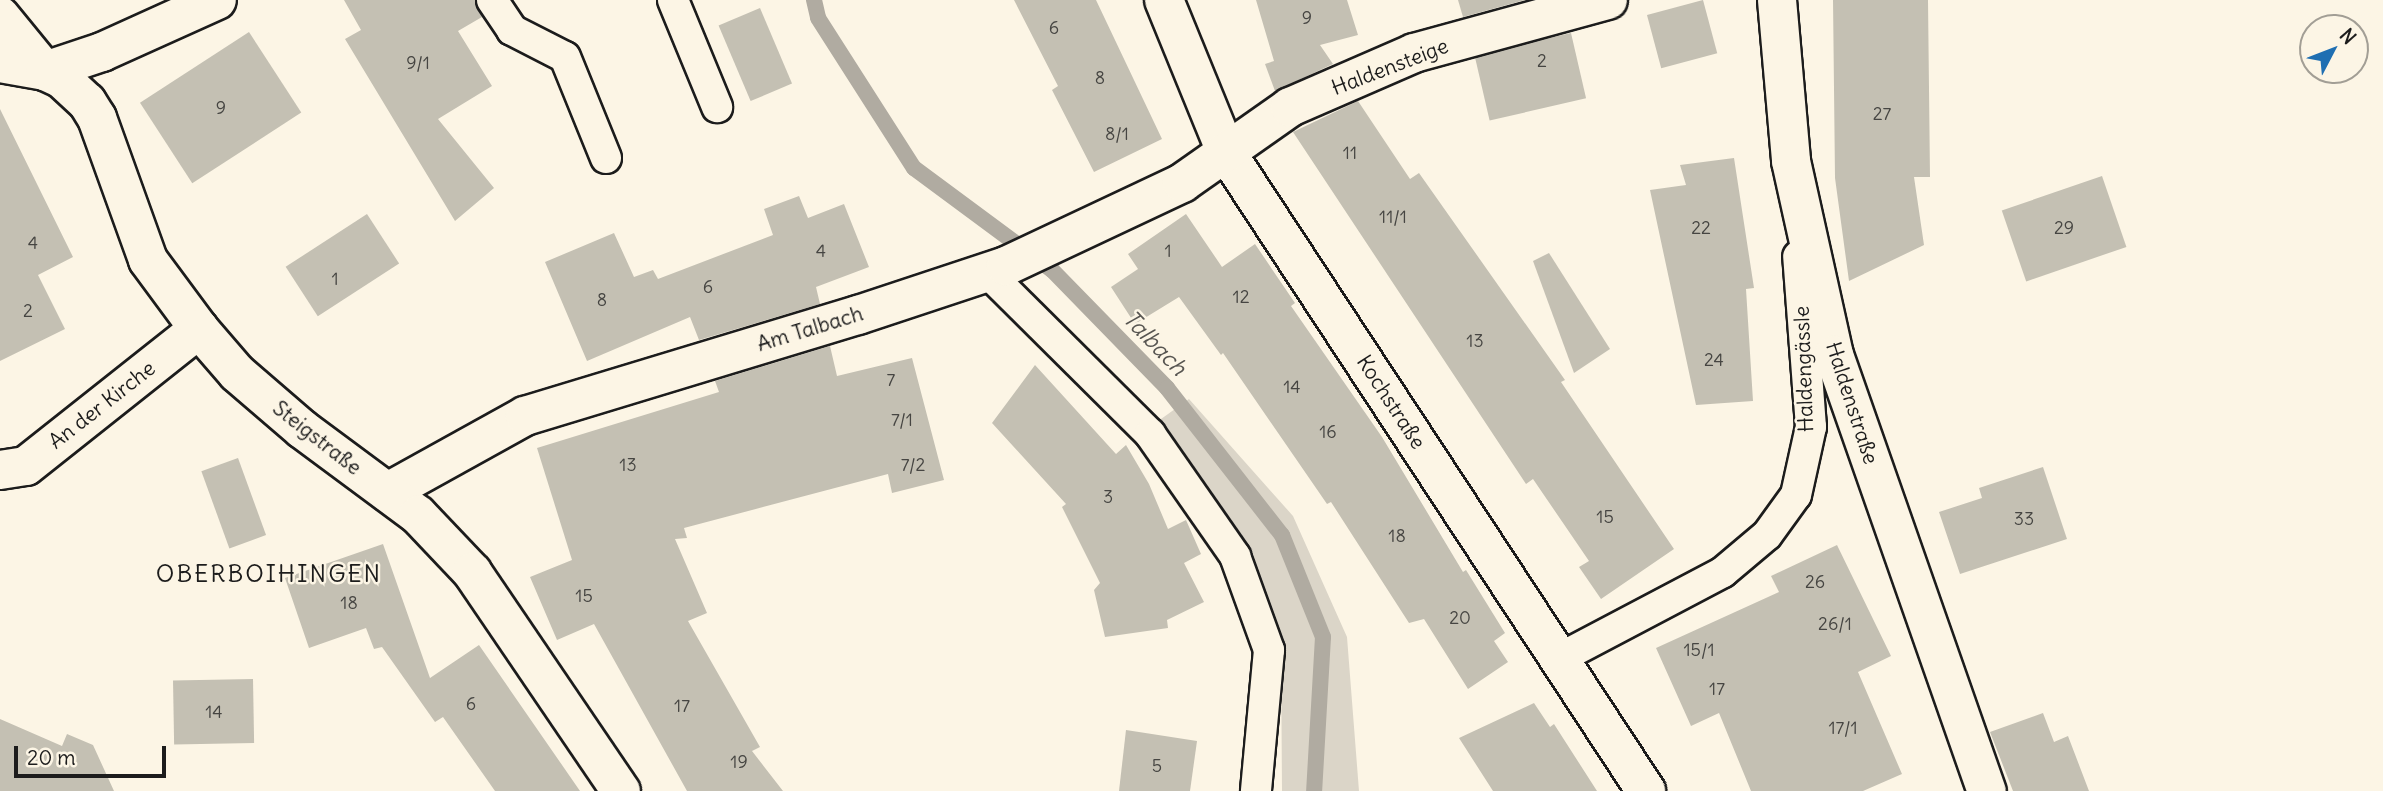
<!DOCTYPE html>
<meta charset="utf-8">
<style>
body{margin:0}
#map{position:relative;width:2383px;height:791px;overflow:hidden;background:#fcf5e5;font-family:Delius,sans-serif}
div>[style]{position:absolute}
[style*='--x']{left:calc(var(--x)*1px);top:calc(var(--y)*1px);width:calc(var(--w)*1px);rotate:calc(var(--a)*1deg)}
.green>*{inset:0;background:#dbd5c8}
.stream>*{height:16px;margin:-8px;padding:0 8px;transform-origin:8px;border-radius:8px;background:#b0aba1}
.building>*{inset:0;background:#c4c0b3;transform-origin:0 0}
.roads{filter:drop-shadow(2px 0 #1c1c1c) drop-shadow(-2px 0 #1c1c1c) drop-shadow(0 2px #1c1c1c) drop-shadow(0 -2px #1c1c1c)}
.service>*{height:30px;margin:-15px;padding:0 15px;transform-origin:15px;border-radius:15px;background:#fcf5e5}
.minor>*{height:38px;margin:-19px;padding:0 19px;transform-origin:19px;border-radius:19px;background:#fcf5e5}
.tertiary>*{height:38px;margin:-19px;padding:0 19px;transform-origin:19px;border-radius:19px;background:#fcf5e5}
span{translate:-50% -50%;white-space:nowrap;text-align:center;line-height:1.15;-webkit-text-stroke:5px #fcf5e5;paint-order:stroke}
.number-label{font-size:18px;color:#464542}
.number-label span{-webkit-text-stroke-width:0}
.street-label{font-size:21px;color:#1c1c1c}
.water-label{font-size:23px;color:#575551;font-style:italic}
.quarter-label{font-size:24px;color:#1c1c1c;letter-spacing:2px}
.north{position:absolute;left:2299px;top:14px;width:70px;height:70px;box-sizing:border-box;background:#fcf5e5;border:2px solid #a29e95;border-radius:50%;rotate:48deg;font-size:19px;font-weight:700;line-height:28px;text-align:center;color:#1c1c1c}
.north::after{content:'';display:block;margin:auto;width:24px;height:32px;background:#1f6fb2;clip-path:polygon(50% 0,100% 100%,50% 72%,0 100%)}
.scale{position:absolute;left:14px;top:746px;width:152px;height:32px;box-sizing:border-box;border:4px solid #1c1c1c;border-top:0;padding-left:9px;font-size:21px;line-height:24px;white-space:nowrap;color:#1c1c1c;-webkit-text-stroke:5px #fcf5e5;paint-order:stroke}
</style>
<div id="map">
<div class="green">
<div style="clip-path:polygon(1189px 399px,1293px 516px,1347px 637px,1359px 791px,1282px 791px,1281px 650px,1252px 550px,1161px 419px)"></div>
</div>
<div class="stream">
<div style="--x:814;--y:0;--w:18;--a:77"></div>
<div style="--x:818;--y:18;--w:178;--a:57.4"></div>
<div style="--x:914;--y:168;--w:172;--a:36.5"></div>
<div style="--x:1052;--y:270;--w:165;--a:45.7"></div>
<div style="--x:1167;--y:388;--w:187;--a:52"></div>
<div style="--x:1282;--y:535;--w:110;--a:68.1"></div>
<div style="--x:1323;--y:637;--w:154;--a:93.3"></div>
</div>
<div class="building">
<div style="clip-path:polygon(344px 0,475px 0,482px 17px,458px 31px,492px 86px,438px 119px,494px 188px,455px 221px,345px 39px,361px 30px)"></div>
<div style="clip-path:polygon(1014px 0,1096px 0,1162px 139px,1094px 172px,1052px 90px,1058px 86px)"></div>
<div style="clip-path:polygon(1256px 0,1347px 0,1358px 35px,1320px 45px,1333px 64px,1275px 91px,1265px 64px,1274px 61px)"></div>
<div style="clip-path:polygon(1458px 0,1525px 0,1463px 17px)"></div>
<div style="left:1703px;top:0;width:55px;height:58px;rotate:75deg"></div>
<div style="clip-path:polygon(1833px 0,1928px 0,1930px 177px,1914px 177px,1924px 245px,1849px 281px,1835px 178px)"></div>
<div style="left:760px;top:8px;width:82px;height:45px;rotate:67deg"></div>
<div style="left:249px;top:32px;width:96px;height:130px;rotate:57deg"></div>
<div style="left:1571px;top:33px;width:67px;height:99px;rotate:77deg"></div>
<div style="clip-path:polygon(1358px 101px,1410px 179px,1419px 173px,1565px 380px,1561px 382px,1674px 549px,1601px 599px,1579px 567px,1589px 561px,1533px 479px,1526px 484px,1293px 132px)"></div>
<div style="clip-path:polygon(0 109px,73px 257px,38px 275px,65px 329px,0 361px)"></div>
<div style="clip-path:polygon(1734px 158px,1754px 288px,1746px 289px,1753px 401px,1696px 405px,1650px 190px,1686px 185px,1680px 165px)"></div>
<div style="left:2102px;top:176px;width:75px;height:106px;rotate:71deg"></div>
<div style="clip-path:polygon(799px 196px,808px 218px,844px 204px,869px 267px,816px 287px,820px 304px,699px 340px,690px 317px,587px 361px,545px 262px,614px 233px,634px 277px,653px 270px,658px 279px,773px 235px,764px 209px)"></div>
<div style="left:367px;top:214px;width:59px;height:97px;rotate:57deg"></div>
<div style="clip-path:polygon(1186px 214px,1222px 267px,1255px 244px,1295px 303px,1291px 306px,1382px 437px,1463px 572px,1466px 570px,1505px 633px,1494px 641px,1508px 662px,1468px 689px,1424px 619px,1409px 623px,1331px 502px,1327px 504px,1223px 353px,1221px 355px,1179px 297px,1135px 324px,1111px 287px,1138px 269px,1128px 254px)"></div>
<div style="clip-path:polygon(1549px 253px,1610px 349px,1574px 373px,1533px 261px)"></div>
<div style="clip-path:polygon(830px 346px,837px 376px,912px 358px,944px 480px,892px 493px,888px 474px,684px 528px,687px 538px,675px 539px,707px 613px,688px 621px,760px 747px,752px 751px,783px 791px,687px 791px,594px 624px,557px 640px,530px 577px,572px 560px,537px 448px,719px 392px,715px 381px)"></div>
<div style="clip-path:polygon(1035px 365px,1116px 454px,1126px 445px,1149px 484px,1168px 529px,1186px 520px,1201px 554px,1184px 563px,1204px 602px,1167px 620px,1168px 628px,1105px 637px,1094px 590px,1100px 583px,1062px 507px,1066px 504px,992px 423px)"></div>
<div style="left:238px;top:458px;width:82px;height:39px;rotate:70deg"></div>
<div style="clip-path:polygon(2043px 467px,2067px 539px,1960px 574px,1939px 512px,1982px 498px,1979px 488px)"></div>
<div style="clip-path:polygon(383px 544px,430px 678px,479px 645px,580px 791px,495px 791px,443px 717px,435px 722px,382px 647px,374px 649px,366px 628px,309px 648px,285px 578px)"></div>
<div style="clip-path:polygon(1837px 545px,1891px 656px,1858px 672px,1902px 774px,1863px 791px,1751px 791px,1719px 713px,1691px 726px,1656px 648px,1779px 592px,1771px 576px)"></div>
<div style="left:253px;top:679px;width:64px;height:80px;rotate:89deg"></div>
<div style="clip-path:polygon(1534px 703px,1550px 727px,1554px 724px,1597px 791px,1493px 791px,1459px 738px)"></div>
<div style="clip-path:polygon(2043px 713px,2054px 742px,2068px 736px,2089px 791px,2013px 791px,1990px 732px)"></div>
<div style="clip-path:polygon(0 719px,62px 746px,67px 734px,93px 745px,114px 791px,0 791px)"></div>
<div style="clip-path:polygon(1126px 730px,1197px 741px,1190px 791px,1119px 791px)"></div>
</div>
<div class="roads">
<div class="service">
<div style="--x:492;--y:0;--w:36;--a:56"></div>
<div style="--x:512;--y:30;--w:59;--a:27"></div>
<div style="--x:565;--y:57;--w:109;--a:67.9"></div>
<div style="--x:673;--y:0;--w:116;--a:67.6"></div>
<div style="--x:987;--y:272;--w:230;--a:44.8"></div>
<div style="--x:1150;--y:434;--w:149;--a:55.1"></div>
<div style="--x:1235;--y:556;--w:100;--a:70.1"></div>
<div style="--x:1269;--y:650;--w:142;--a:95.3"></div>
<div style="--x:1560;--y:658;--w:184;--a:-27.8"></div>
<div style="--x:1723;--y:572;--w:57;--a:-40.1"></div>
<div style="--x:1767;--y:535;--w:49;--a:-54.1"></div>
<div style="--x:1796;--y:495;--w:70;--a:-77.6"></div>
<div style="--x:1811;--y:427;--w:171;--a:-94.3"></div>
</div>
<div class="minor">
<div style="--x:1164;--y:0;--w:164;--a:67.8"></div>
<div style="--x:1226;--y:152;--w:765;--a:56.68"></div>
<div style="--x:1777;--y:0;--w:162;--a:85"></div>
<div style="--x:1791;--y:161;--w:199;--a:77.5"></div>
<div style="--x:1834;--y:355;--w:462;--a:70.7"></div>
<div style="--x:0;--y:16;--w:71;--a:50.7"></div>
<div style="--x:45;--y:71;--w:60;--a:-18.4"></div>
<div style="--x:102;--y:52;--w:126;--a:-24.3"></div>
<div style="--x:0;--y:470;--w:26;--a:-9"></div>
<div style="--x:26;--y:466;--w:221;--a:-38.4"></div>
<div style="--x:388;--y:492;--w:157;--a:-29"></div>
<div style="--x:525;--y:416;--w:348;--a:-16.9"></div>
<div style="--x:858;--y:315;--w:156;--a:-18.3"></div>
<div style="--x:1006;--y:266;--w:195;--a:-25.2"></div>
<div style="--x:1182;--y:183;--w:132;--a:-35.1"></div>
<div style="--x:1290;--y:107;--w:135;--a:-23.5"></div>
<div style="--x:1414;--y:53;--w:201;--a:-15.3"></div>
</div>
<div class="tertiary">
<div style="--x:0;--y:63;--w:46;--a:10.1"></div>
<div style="--x:45;--y:71;--w:19;--a:25"></div>
<div style="--x:62;--y:79;--w:34;--a:43"></div>
<div style="--x:87;--y:102;--w:19;--a:58"></div>
<div style="--x:97;--y:118;--w:151;--a:70.2"></div>
<div style="--x:148;--y:260;--w:86;--a:53.5"></div>
<div style="--x:199;--y:329;--w:58;--a:49.2"></div>
<div style="--x:237;--y:373;--w:86;--a:40.7"></div>
<div style="--x:302;--y:429;--w:144;--a:36.6"></div>
<div style="--x:418;--y:515;--w:79;--a:46.5"></div>
<div style="--x:472;--y:572;--w:265;--a:55.8"></div>
</div>
</div>
<div class="number-label">
<span style="left:1307px;top:18px">9</span>
<span style="left:1054px;top:28px">6</span>
<span style="left:1542px;top:61px">2</span>
<span style="left:418px;top:63px">9/1</span>
<span style="left:1100px;top:78px">8</span>
<span style="left:221px;top:108px">9</span>
<span style="left:1882px;top:114px">27</span>
<span style="left:1117px;top:134px">8/1</span>
<span style="left:1350px;top:153px">11</span>
<span style="left:1393px;top:217px">11/1</span>
<span style="left:1701px;top:228px">22</span>
<span style="left:2064px;top:228px">29</span>
<span style="left:33px;top:243px">4</span>
<span style="left:821px;top:251px">4</span>
<span style="left:1168px;top:251px">1</span>
<span style="left:335px;top:279px">1</span>
<span style="left:708px;top:287px">6</span>
<span style="left:1241px;top:297px">12</span>
<span style="left:602px;top:300px">8</span>
<span style="left:28px;top:311px">2</span>
<span style="left:1475px;top:341px">13</span>
<span style="left:1714px;top:360px">24</span>
<span style="left:891px;top:380px">7</span>
<span style="left:1292px;top:387px">14</span>
<span style="left:902px;top:420px">7/1</span>
<span style="left:1328px;top:432px">16</span>
<span style="left:628px;top:465px">13</span>
<span style="left:913px;top:465px">7/2</span>
<span style="left:1108px;top:497px">3</span>
<span style="left:1605px;top:517px">15</span>
<span style="left:2024px;top:519px">33</span>
<span style="left:1397px;top:536px">18</span>
<span style="left:1815px;top:582px">26</span>
<span style="left:584px;top:596px">15</span>
<span style="left:349px;top:603px">18</span>
<span style="left:1460px;top:618px">20</span>
<span style="left:1835px;top:624px">26/1</span>
<span style="left:1699px;top:650px">15/1</span>
<span style="left:1717px;top:689px">17</span>
<span style="left:471px;top:704px">6</span>
<span style="left:682px;top:706px">17</span>
<span style="left:214px;top:712px">14</span>
<span style="left:1843px;top:728px">17/1</span>
<span style="left:739px;top:762px">19</span>
<span style="left:1157px;top:766px">5</span>
</div>
<div class="street-label">
<span style="left:1390px;top:67px;rotate:-21deg">Haldensteige</span>
<span style="left:810px;top:329px;rotate:-17deg">Am Talbach</span>
<span style="left:1804px;top:369px;rotate:-92deg">Haldengässle</span>
<span style="left:1391px;top:402px;rotate:57deg">Kochstraße</span>
<span style="left:1852px;top:403px;rotate:72deg">Haldenstraße</span>
<span style="left:102px;top:405px;rotate:-38deg">An der Kirche</span>
<span style="left:317px;top:438px;rotate:38deg">Steigstraße</span>
</div>
<div class="water-label">
<span style="left:1155px;top:343px;rotate:46deg">Talbach</span>
</div>
<div class="quarter-label">
<span style="left:269px;top:574px">OBERBOIHINGEN</span>
</div>
<div class="north">N</div>
<div class="scale">20 m</div>
</div>
